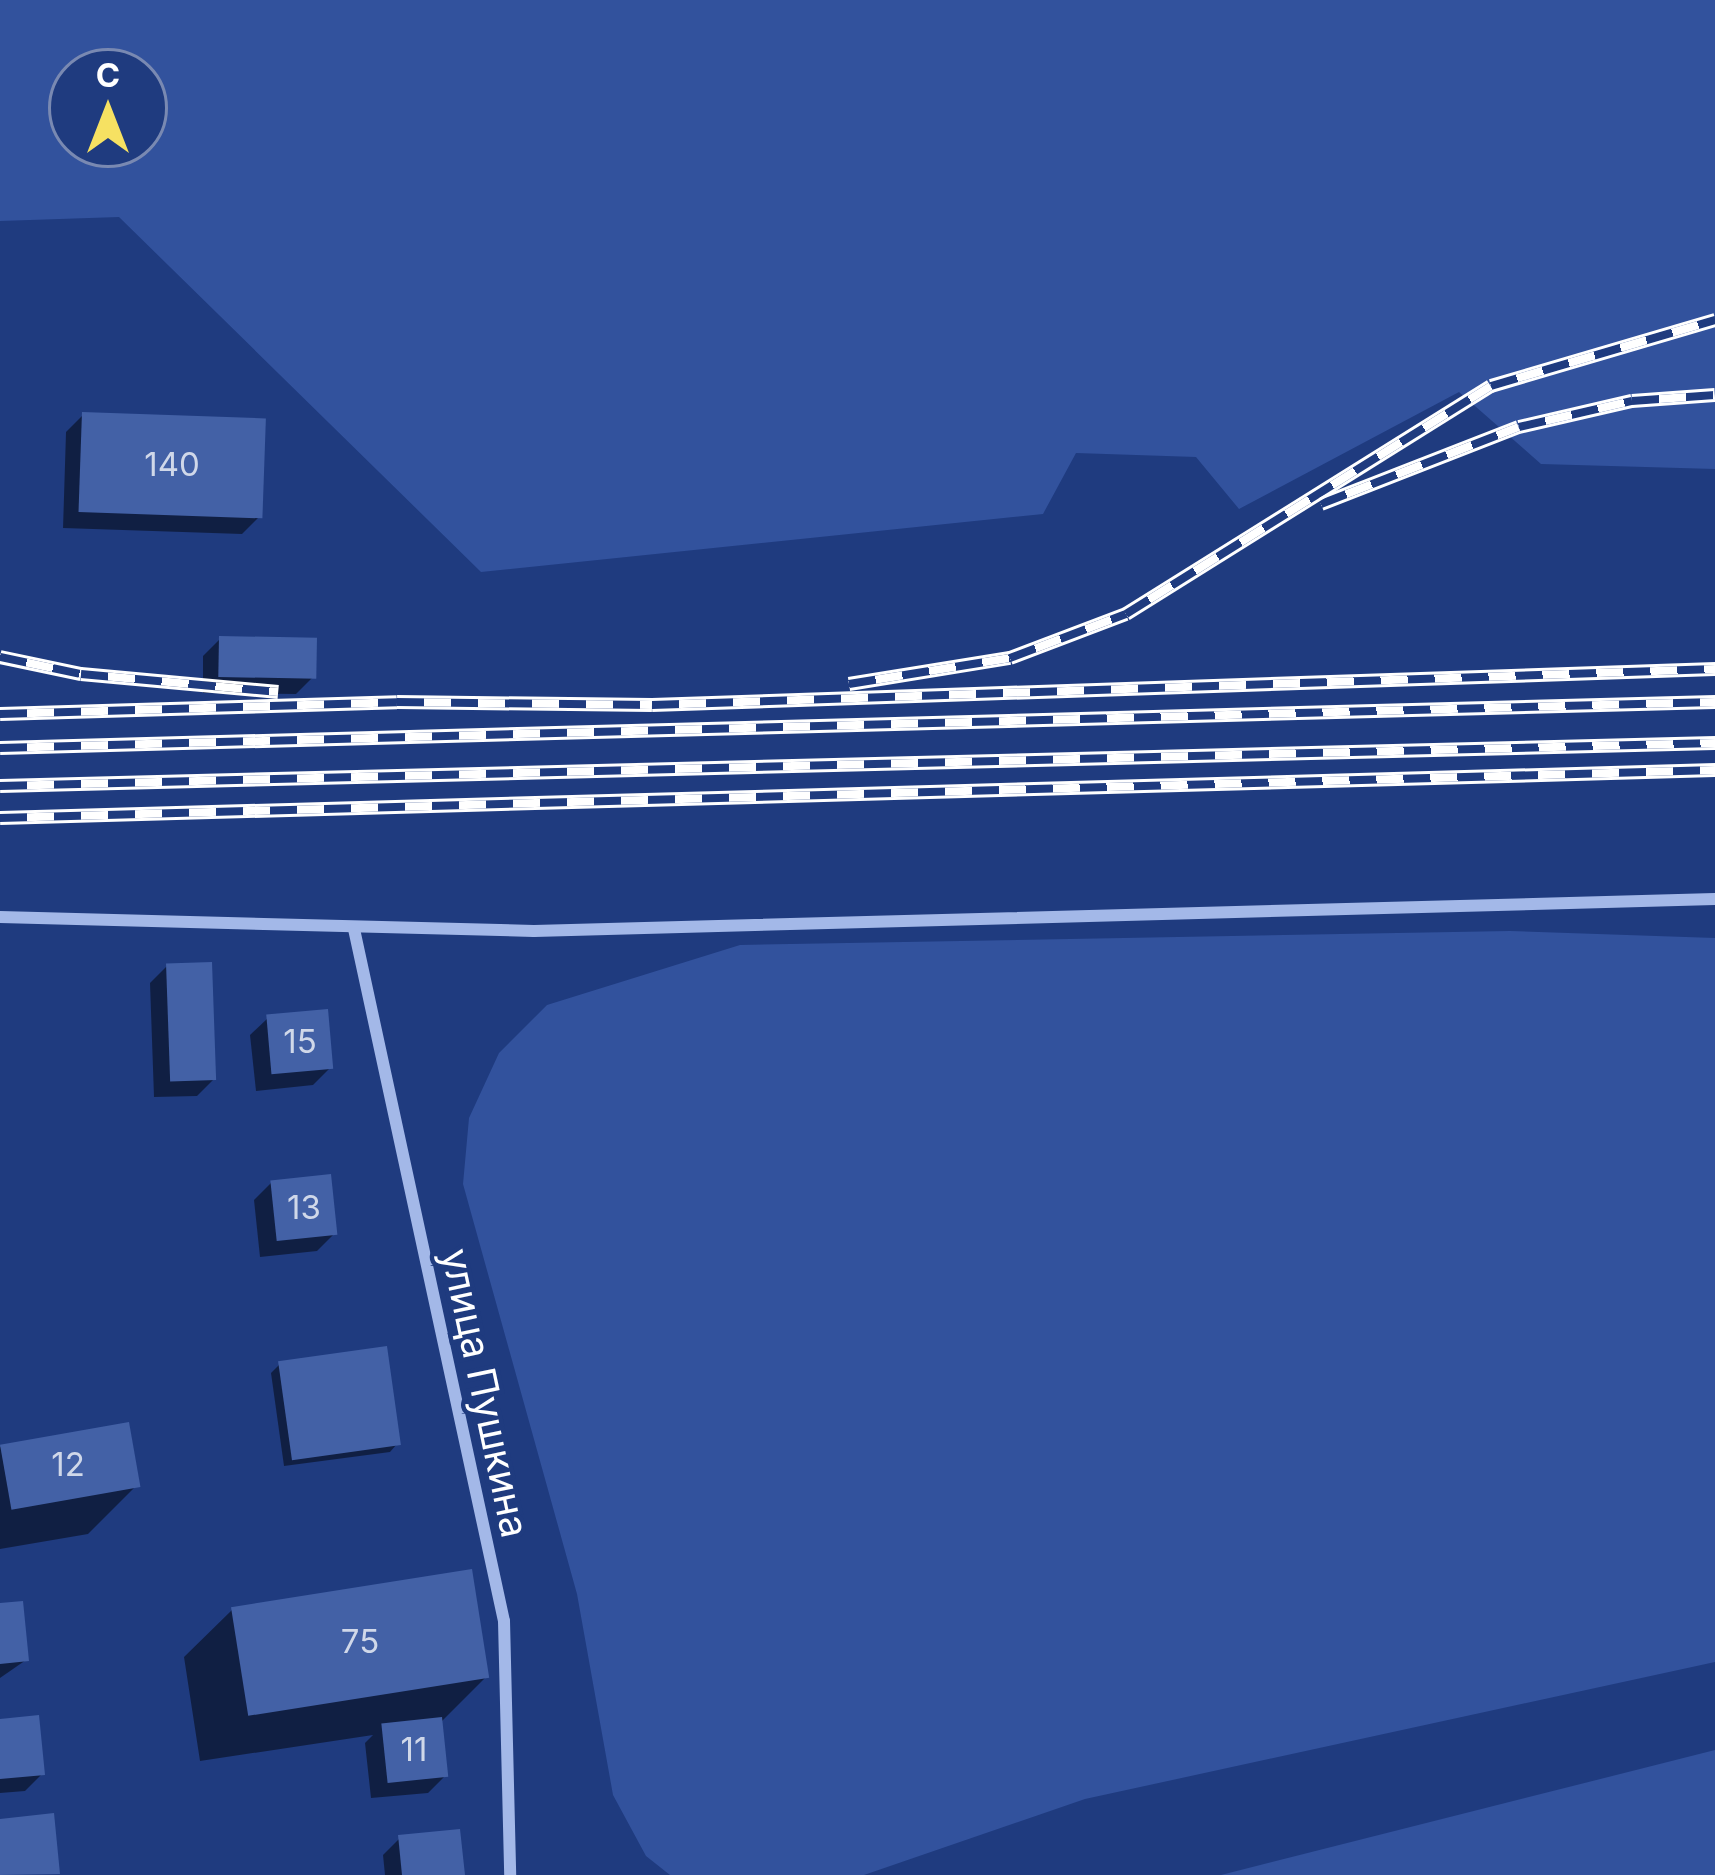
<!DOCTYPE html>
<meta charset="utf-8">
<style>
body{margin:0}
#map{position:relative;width:1715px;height:1875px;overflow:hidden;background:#1f3b7f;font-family:Inter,sans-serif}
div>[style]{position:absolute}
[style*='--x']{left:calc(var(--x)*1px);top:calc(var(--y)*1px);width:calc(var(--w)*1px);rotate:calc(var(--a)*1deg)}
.green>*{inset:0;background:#32529d}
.shadow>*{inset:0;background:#0007}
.building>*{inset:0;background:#4361a6;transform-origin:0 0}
.street>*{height:12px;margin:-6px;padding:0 6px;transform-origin:6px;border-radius:6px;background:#a3b8e8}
.rail>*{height:14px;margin-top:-7px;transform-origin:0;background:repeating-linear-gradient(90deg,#1f3b7f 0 27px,#fff 0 54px);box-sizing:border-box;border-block:3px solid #fff}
span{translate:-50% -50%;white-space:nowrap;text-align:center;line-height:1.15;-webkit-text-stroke:9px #1f3b7f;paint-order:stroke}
.number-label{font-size:33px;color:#d0d8e9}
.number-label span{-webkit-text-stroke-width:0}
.street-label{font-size:39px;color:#fff}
.north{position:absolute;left:48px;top:48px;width:120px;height:120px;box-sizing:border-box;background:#1f3b7f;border:3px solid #7989b2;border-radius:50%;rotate:0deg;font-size:33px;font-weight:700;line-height:48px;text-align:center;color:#fff}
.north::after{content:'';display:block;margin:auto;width:42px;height:54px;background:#f6e162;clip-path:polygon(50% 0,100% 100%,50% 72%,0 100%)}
</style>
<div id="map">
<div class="green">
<div style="clip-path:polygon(evenodd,0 0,1715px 0,1715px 469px,1541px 464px,1459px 392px,1239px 509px,1196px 457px,1076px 453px,1043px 514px,481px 572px,119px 217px,0 221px,0 0,144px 72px,144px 144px,72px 144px,72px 72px,144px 72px)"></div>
<div style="clip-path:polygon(1510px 931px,1715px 938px,1715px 1662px,1085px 1799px,864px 1875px,670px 1875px,646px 1856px,613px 1795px,577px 1594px,463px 1184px,469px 1118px,499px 1053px,547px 1005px,740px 945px)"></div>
<div style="clip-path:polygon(1715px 1750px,1715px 1875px,1221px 1875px)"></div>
</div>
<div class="shadow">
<div style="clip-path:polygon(83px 415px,259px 517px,242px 534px,63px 528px,66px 432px)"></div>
<div style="clip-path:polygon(220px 639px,313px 677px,296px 694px,203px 693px,203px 656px)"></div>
<div style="clip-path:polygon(167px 966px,214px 1079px,197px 1096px,154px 1097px,150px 983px)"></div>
<div style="clip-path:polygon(268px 1018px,330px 1068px,313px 1085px,256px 1091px,250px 1035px)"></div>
<div style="clip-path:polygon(271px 1183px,334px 1234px,317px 1251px,260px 1257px,254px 1200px)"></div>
<div style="clip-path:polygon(279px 1365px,397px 1444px,390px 1452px,284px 1466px,271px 1373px)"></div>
<div style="clip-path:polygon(0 1447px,136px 1486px,88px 1534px,0 1549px)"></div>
<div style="clip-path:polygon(0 1606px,26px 1660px,0 1678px)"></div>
<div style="clip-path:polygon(233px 1609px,486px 1677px,440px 1723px,445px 1776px,428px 1793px,371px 1798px,365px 1743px,373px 1735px,200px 1761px,184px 1657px)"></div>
<div style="clip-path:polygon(0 1722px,42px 1774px,25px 1791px,0 1793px)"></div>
<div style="clip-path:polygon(400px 1838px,461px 1875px,385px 1875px,383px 1855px)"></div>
</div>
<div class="building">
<div style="left:82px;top:412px;width:184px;height:100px;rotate:2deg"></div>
<div style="left:219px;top:636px;width:98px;height:41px;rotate:1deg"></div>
<div style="left:212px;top:962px;width:118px;height:46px;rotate:88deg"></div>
<div style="left:328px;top:1009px;width:60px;height:62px;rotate:85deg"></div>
<div style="left:331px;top:1174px;width:61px;height:61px;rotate:84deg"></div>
<div style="left:387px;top:1346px;width:100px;height:110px;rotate:82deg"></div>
<div style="left:129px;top:1422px;width:66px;height:131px;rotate:80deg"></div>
<div style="left:472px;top:1569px;width:110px;height:244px;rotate:81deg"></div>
<div style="clip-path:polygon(23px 1601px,29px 1661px,0 1664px,0 1603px)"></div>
<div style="clip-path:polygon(39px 1715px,45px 1775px,0 1779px,0 1719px)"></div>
<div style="left:442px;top:1717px;width:60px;height:61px;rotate:84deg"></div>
<div style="clip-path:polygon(54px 1813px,60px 1874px,0 1875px,0 1819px)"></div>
<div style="clip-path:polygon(460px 1829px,465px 1875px,402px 1875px,398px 1835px)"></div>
</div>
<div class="street">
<div style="--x:0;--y:917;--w:534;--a:1.5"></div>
<div style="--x:534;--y:931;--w:1181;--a:-1.55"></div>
<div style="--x:354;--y:929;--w:708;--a:77.77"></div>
<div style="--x:504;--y:1621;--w:254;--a:88.6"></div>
</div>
<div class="rail">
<div style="--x:1321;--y:504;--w:212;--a:-21.3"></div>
<div style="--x:1519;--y:427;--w:116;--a:-13"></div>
<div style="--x:1632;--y:401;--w:83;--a:-4.1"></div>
<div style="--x:0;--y:657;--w:83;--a:11.9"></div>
<div style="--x:81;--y:674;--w:198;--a:5.2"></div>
<div style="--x:849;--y:684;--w:163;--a:-9.2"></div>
<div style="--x:1010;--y:658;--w:124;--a:-20.8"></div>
<div style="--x:1126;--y:614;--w:430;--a:-32"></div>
<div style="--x:1491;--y:386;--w:234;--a:-16.4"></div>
<div style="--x:0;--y:714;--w:397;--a:-1.7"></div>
<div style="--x:397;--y:702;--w:255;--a:0.7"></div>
<div style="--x:652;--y:705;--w:1064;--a:-1.94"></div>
<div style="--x:0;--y:748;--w:1716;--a:-1.54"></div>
<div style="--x:0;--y:786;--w:1716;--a:-1.44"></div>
<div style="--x:0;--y:818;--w:1716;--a:-1.6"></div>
</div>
<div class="number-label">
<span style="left:172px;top:465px">140</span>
<span style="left:300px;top:1042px">15</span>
<span style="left:304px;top:1208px">13</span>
<span style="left:68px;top:1465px">12</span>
<span style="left:360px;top:1642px">75</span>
<span style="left:414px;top:1750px">11</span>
</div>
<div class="street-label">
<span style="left:485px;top:1393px;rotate:78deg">улица Пушкина</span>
</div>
<div class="north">С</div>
</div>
